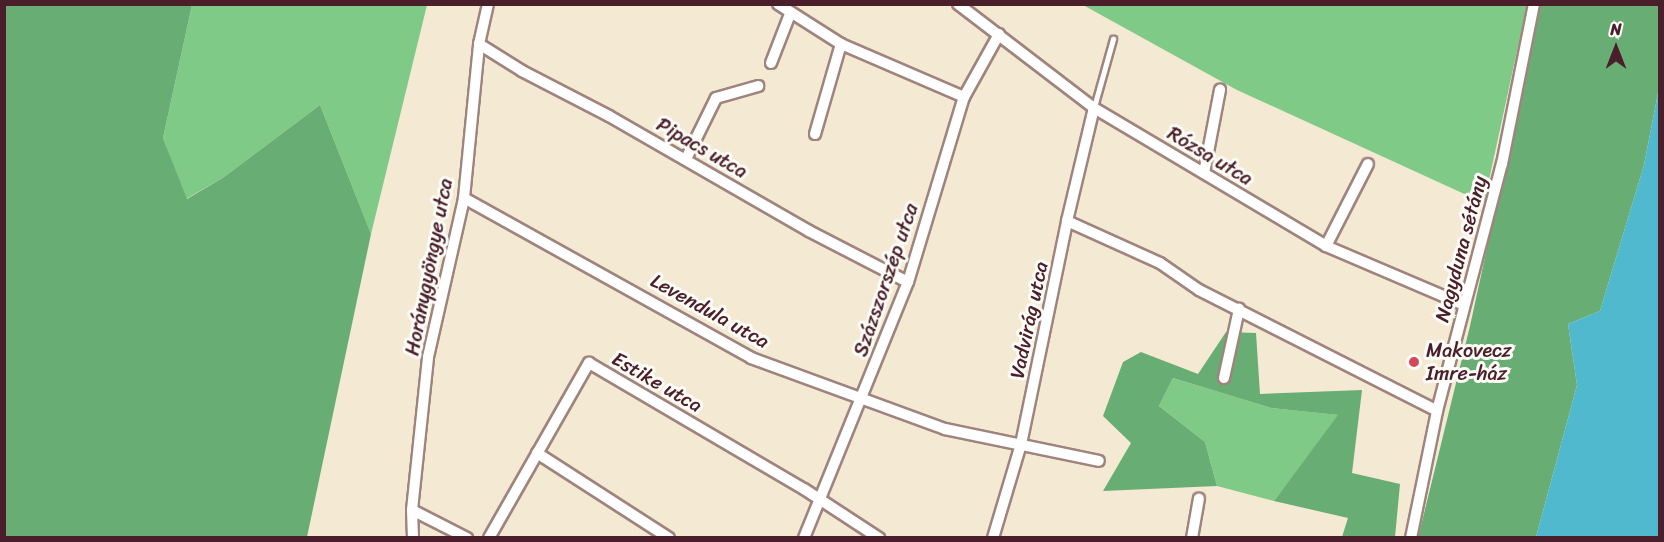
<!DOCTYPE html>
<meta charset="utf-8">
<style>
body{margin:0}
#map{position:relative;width:1664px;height:542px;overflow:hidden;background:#f4e9d2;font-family:Sriracha,sans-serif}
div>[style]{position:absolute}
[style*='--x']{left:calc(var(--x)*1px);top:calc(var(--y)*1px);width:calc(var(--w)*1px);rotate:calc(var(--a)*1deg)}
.green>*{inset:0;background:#80ca87}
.forest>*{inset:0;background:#68ae74}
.water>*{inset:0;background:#50b9cd}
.roads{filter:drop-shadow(2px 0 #9f847e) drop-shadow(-2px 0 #9f847e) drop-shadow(0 2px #9f847e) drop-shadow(0 -2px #9f847e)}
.service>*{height:5px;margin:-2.5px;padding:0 2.5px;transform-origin:2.5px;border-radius:2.5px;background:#fff}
.minor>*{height:10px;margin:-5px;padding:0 5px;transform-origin:5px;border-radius:5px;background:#fff}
.dots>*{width:16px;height:16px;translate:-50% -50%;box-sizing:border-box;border:3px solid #fdfcf7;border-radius:50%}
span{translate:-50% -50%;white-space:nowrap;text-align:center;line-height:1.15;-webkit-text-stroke:6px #fdfcf7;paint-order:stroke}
.street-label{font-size:20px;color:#4a1f2b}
.poi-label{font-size:20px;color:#4a1f2b}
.left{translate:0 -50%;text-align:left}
.frame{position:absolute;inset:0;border:6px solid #4a1f2b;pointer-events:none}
.north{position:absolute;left:1586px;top:18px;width:60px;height:60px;-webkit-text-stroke:4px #fdfcf7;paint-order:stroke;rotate:0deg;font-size:16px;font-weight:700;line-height:24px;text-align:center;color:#4a1f2b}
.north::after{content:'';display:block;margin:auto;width:21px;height:27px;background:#4a1f2b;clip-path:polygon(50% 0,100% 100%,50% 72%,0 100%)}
</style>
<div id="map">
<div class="green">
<div style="clip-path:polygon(192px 5px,427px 5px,371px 234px,320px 105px,224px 177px,186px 199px,163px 138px)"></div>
<div style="clip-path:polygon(1083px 5px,1527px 5px,1484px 203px,1237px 90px)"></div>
<div style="clip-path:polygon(1173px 378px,1271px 408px,1339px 415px,1274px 501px,1217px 486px,1205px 442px,1159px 406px)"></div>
</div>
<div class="forest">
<div style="clip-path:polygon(4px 5px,192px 5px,163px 138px,187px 199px,224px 177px,320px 105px,371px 234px,307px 537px,5px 537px)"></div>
<div style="clip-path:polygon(1540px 5px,1659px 5px,1659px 88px,1644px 165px,1600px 311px,1568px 324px,1577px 385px,1536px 537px,1418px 538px,1470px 326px)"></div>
<div style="clip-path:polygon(1226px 332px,1256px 333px,1260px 394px,1362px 390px,1352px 473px,1400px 484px,1395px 537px,1342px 537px,1348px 518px,1274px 501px,1338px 415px,1271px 408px,1173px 378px,1159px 406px,1205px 442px,1217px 486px,1103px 491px,1131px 443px,1103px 416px,1123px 362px,1141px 352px,1198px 374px)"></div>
</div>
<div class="water">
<div style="clip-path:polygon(1659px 88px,1659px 537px,1536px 537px,1577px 385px,1568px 324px,1600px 311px,1644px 165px)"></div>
</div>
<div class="roads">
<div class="service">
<div style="--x:1094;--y:107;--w:71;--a:-74.4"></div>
</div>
<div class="minor">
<div style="--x:778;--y:4;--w:75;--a:32.4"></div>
<div style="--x:841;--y:44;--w:134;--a:23.3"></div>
<div style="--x:958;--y:4;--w:171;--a:37.4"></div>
<div style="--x:1094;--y:108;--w:270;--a:30.7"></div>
<div style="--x:1326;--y:246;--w:150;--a:23.1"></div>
<div style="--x:479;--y:44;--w:51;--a:32.1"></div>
<div style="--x:522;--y:71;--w:98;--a:27.3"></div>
<div style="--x:609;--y:116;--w:231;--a:29.9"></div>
<div style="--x:809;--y:231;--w:111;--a:27.3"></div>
<div style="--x:771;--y:63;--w:53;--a:-68.8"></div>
<div style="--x:815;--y:134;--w:94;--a:-73.9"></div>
<div style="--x:686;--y:159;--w:68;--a:-63.8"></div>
<div style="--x:716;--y:98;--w:44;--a:-15.9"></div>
<div style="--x:1204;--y:173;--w:85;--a:-79.1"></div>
<div style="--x:464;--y:198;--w:329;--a:29.1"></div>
<div style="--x:751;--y:358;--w:207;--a:20.1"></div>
<div style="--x:945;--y:429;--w:157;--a:11.7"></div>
<div style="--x:1067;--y:221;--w:102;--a:24.3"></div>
<div style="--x:1160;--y:263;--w:47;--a:34.7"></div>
<div style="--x:1199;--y:290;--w:267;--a:26.9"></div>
<div style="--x:1326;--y:246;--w:92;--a:-62.9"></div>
<div style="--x:1224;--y:378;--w:71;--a:-77.7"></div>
<div style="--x:537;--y:453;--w:157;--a:32.8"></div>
<div style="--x:412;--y:510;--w:62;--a:27"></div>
<div style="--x:413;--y:538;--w:28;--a:-92"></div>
<div style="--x:412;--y:510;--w:154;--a:-84"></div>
<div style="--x:428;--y:357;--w:163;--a:-77.2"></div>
<div style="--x:464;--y:198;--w:155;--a:-84.4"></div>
<div style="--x:479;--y:44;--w:41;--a:-77.3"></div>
<div style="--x:489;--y:538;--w:202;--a:-60.3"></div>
<div style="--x:589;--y:363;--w:249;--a:30.4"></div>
<div style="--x:804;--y:489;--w:90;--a:33.2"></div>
<div style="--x:804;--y:538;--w:276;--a:-67.9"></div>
<div style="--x:908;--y:282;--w:193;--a:-73.2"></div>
<div style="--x:964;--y:97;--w:72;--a:-60.9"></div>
<div style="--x:993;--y:538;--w:98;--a:-73.4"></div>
<div style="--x:1021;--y:444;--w:228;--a:-78.3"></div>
<div style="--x:1067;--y:221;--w:116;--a:-76.6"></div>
<div style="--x:1192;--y:538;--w:40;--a:-80"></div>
<div style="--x:1411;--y:538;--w:130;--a:-78.4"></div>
<div style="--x:1437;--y:411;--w:255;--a:-75.3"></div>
<div style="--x:1502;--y:164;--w:163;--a:-78.7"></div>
</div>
</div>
<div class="dots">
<div style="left:1414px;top:362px;background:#d1495b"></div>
</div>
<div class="street-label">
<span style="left:702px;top:148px;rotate:30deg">Pipacs utca</span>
<span style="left:1210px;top:156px;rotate:31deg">Rózsa utca</span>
<span style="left:1461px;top:249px;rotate:-75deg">Nagyduna sétány</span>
<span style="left:429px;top:267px;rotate:-79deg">Horánygyöngye utca</span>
<span style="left:886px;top:280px;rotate:-71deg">Százszorszép utca</span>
<span style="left:710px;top:311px;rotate:29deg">Levendula utca</span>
<span style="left:1029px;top:320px;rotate:-78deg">Vadvirág utca</span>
<span style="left:657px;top:382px;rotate:30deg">Estike utca</span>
</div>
<div class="poi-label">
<span class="left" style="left:1426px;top:362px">Makovecz<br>Imre-ház</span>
</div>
<div class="frame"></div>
<div class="north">N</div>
</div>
